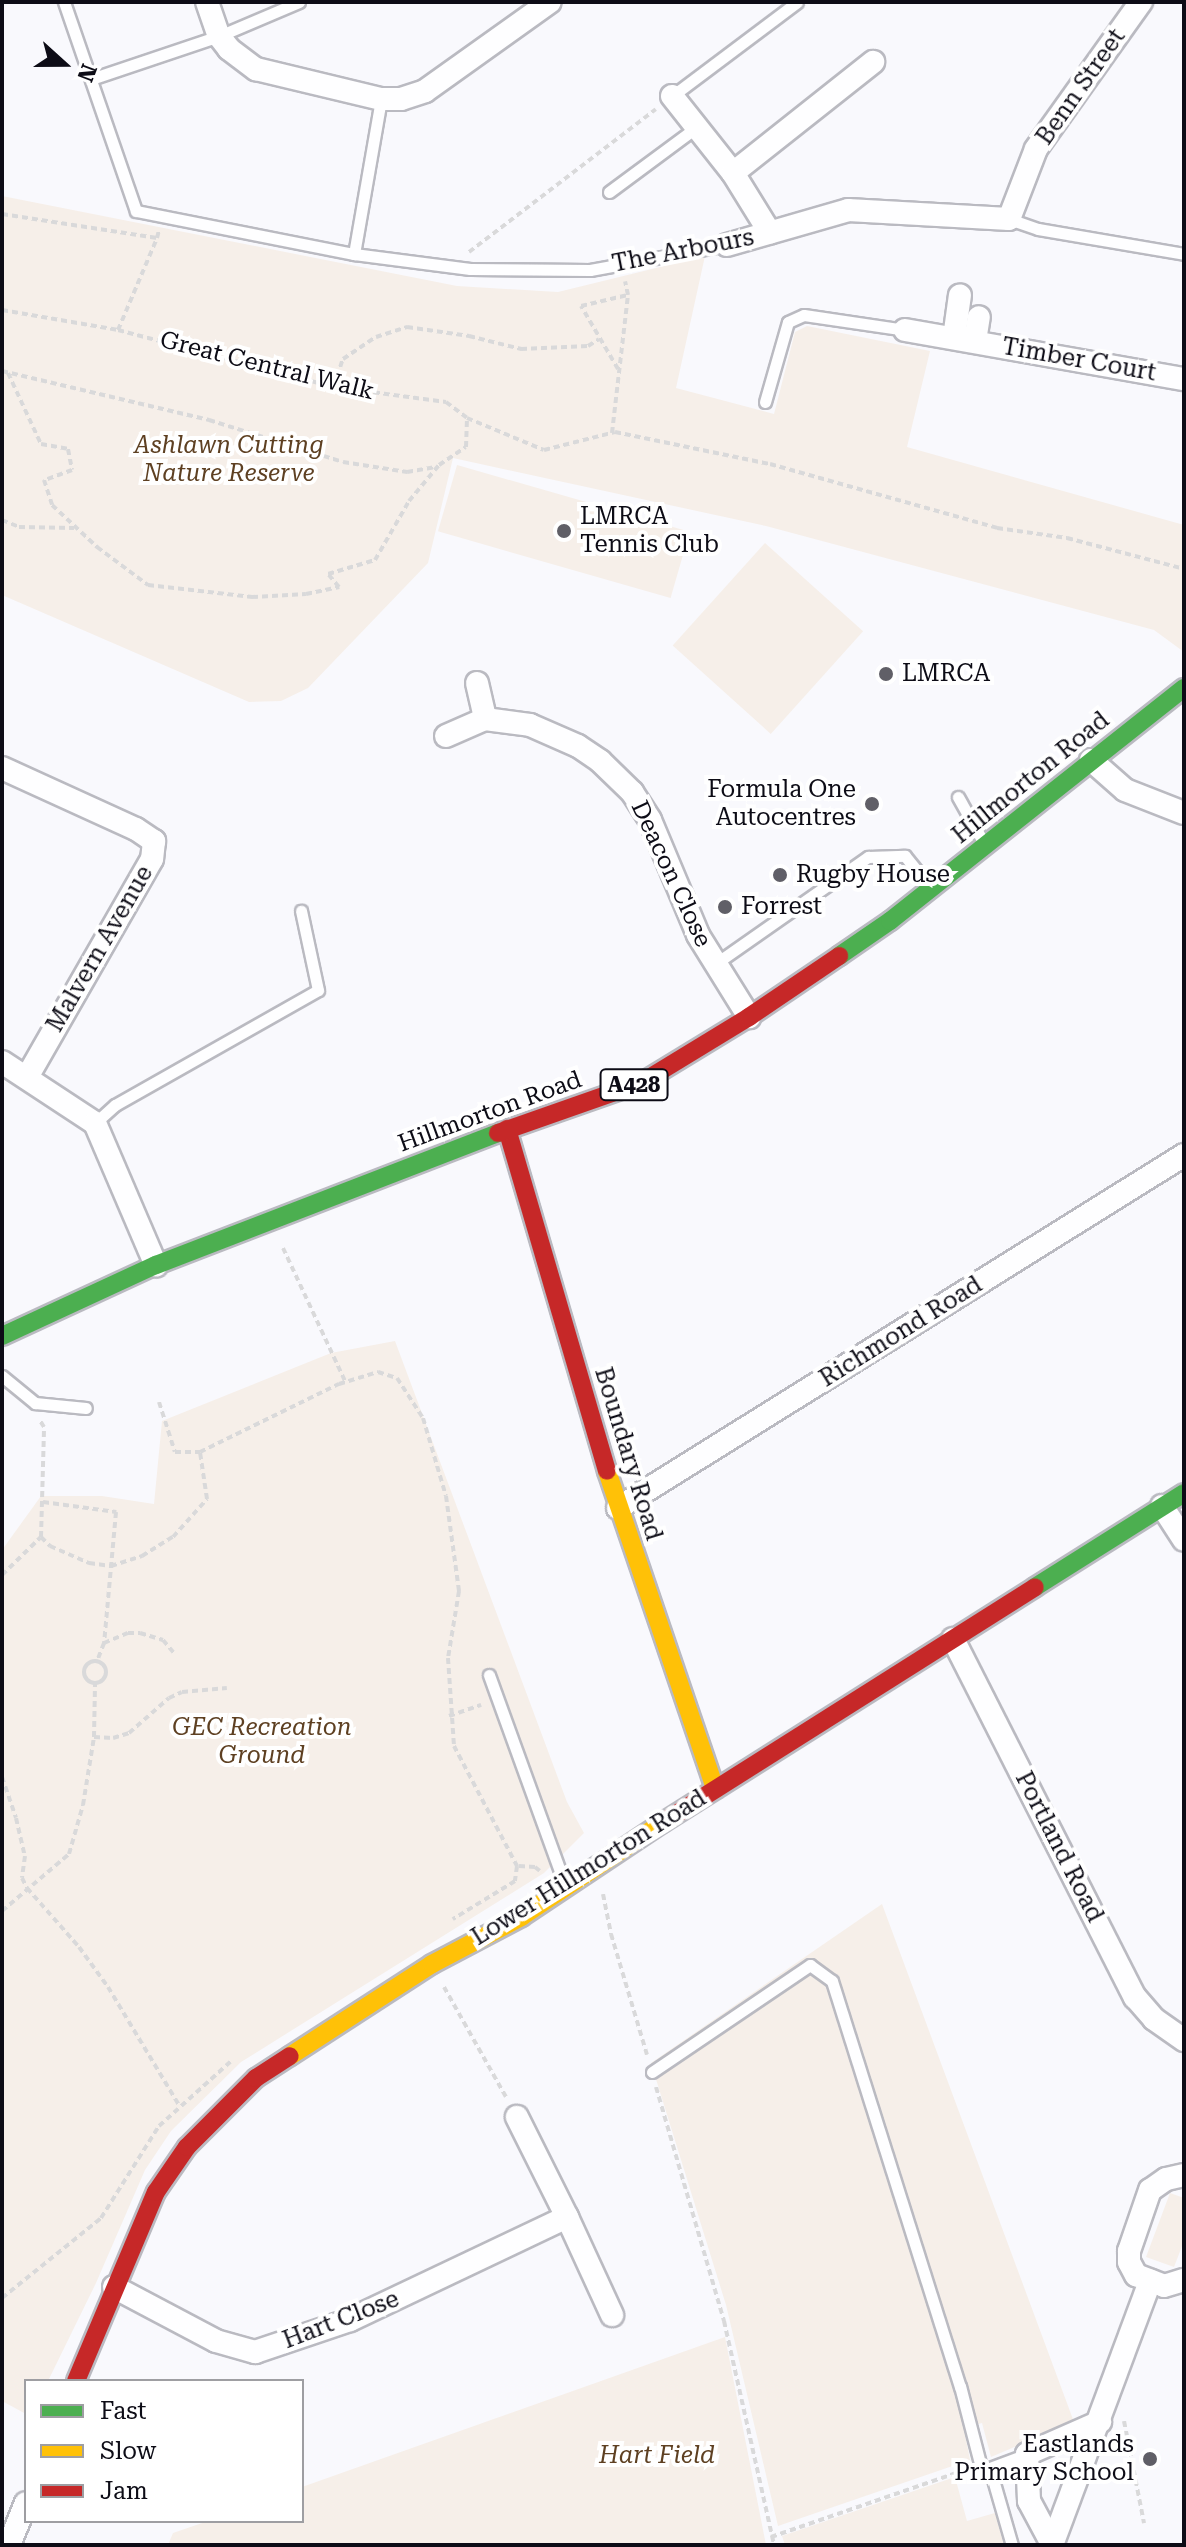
<!DOCTYPE html>
<style>
body{margin:0}
#map{position:relative;width:1186px;height:2547px;overflow:hidden;background:#f9f9fd;font-family:"Roboto Serif",serif}
div>[style]{position:absolute}
[style*='--x']{left:calc(var(--x)*1px);top:calc(var(--y)*1px);width:calc(var(--w)*1px);rotate:calc(var(--a)*1deg)}
.green>*{inset:0;background:#f6efe9;transform-origin:0 0}
.path>*{height:4px;margin-top:-2px;transform-origin:0;background:repeating-linear-gradient(90deg,#d9d9da 0 6px,transparent 0 10px)}
.path>.ring{margin:-2px;padding:0;box-sizing:content-box;background:none;border:4px solid #d9d9da;border-radius:50%}
.roads{filter:drop-shadow(2px 0 #babac1) drop-shadow(-2px 0 #babac1) drop-shadow(0 2px #babac1) drop-shadow(0 -2px #babac1)}
.lane>*{height:11px;margin:-5.5px;padding:0 5.5px;transform-origin:5.5px;border-radius:5.5px;background:#fefeff}
.street>*{height:22px;margin:-11px;padding:0 11px;transform-origin:11px;border-radius:11px;background:#fefeff}
.fast>*{height:18px;margin:-9px;padding:0 9px;transform-origin:9px;border-radius:9px;background:#4caf50}
.slow>*{height:18px;margin:-9px;padding:0 9px;transform-origin:9px;border-radius:9px;background:#ffc107}
.jam>*{height:18px;margin:-9px;padding:0 9px;transform-origin:9px;border-radius:9px;background:#c62828}
.dots>*{width:22px;height:22px;translate:-50% -50%;box-sizing:border-box;border:4px solid #fff;border-radius:50%}
span{translate:-50% -50%;white-space:nowrap;text-align:center;line-height:1.15;-webkit-text-stroke:8px #fff;paint-order:stroke}
.shield-label span{padding:2px 6px;background:#fff;border:2px solid;border-radius:6px;-webkit-text-stroke-width:0}
.shield-label{font-size:22px;color:#0d0c16;font-weight:700}
.street-label{font-size:24px;color:#0d0c16}
.park-label{font-size:24px;color:#5e4022;font-style:italic}
.poi-label{font-size:24px;color:#0d0c16}
.left{translate:0 -50%;text-align:left}
.right{translate:-100% -50%;text-align:right}
.frame{position:absolute;inset:0;border:4px solid #0d0c16;pointer-events:none}
.legend{position:absolute;left:24px;top:2379px;width:280px;height:144px;box-sizing:border-box;background:#fff;border:2px solid #9e9ea2;margin:0;padding:10px 14px;list-style:none;font-size:24px;color:#0d0c16}
.legend li{display:flex;align-items:center;gap:16px;height:40px}
.legend b{width:40px;border:2px solid #9e9ea2}
.north{position:absolute;left:24px;top:24px;width:80px;height:80px;-webkit-text-stroke:6px #fff;paint-order:stroke;rotate:111deg;font-size:22px;font-weight:700;line-height:32px;text-align:center;color:#0d0c16}
.north::after{content:'';display:block;margin:auto;width:28px;height:36px;background:#0d0c16;clip-path:polygon(50% 0,100% 100%,50% 72%,0 100%)}
</style>
<div id="map">
<div class="green">
<div style="clip-path:polygon(2px 196px,457px 286px,558px 292px,705px 256px,676px 388px,774px 414px,795px 332px,807px 326px,930px 351px,907px 447px,1184px 525px,1184px 652px,1154px 630px,766px 526px,453px 458px,428px 563px,308px 688px,281px 701px,249px 702px,2px 595px)"></div>
<div style="left:457px;top:465px;width:242px;height:69px;rotate:16deg"></div>
<div style="left:765px;top:543px;width:132px;height:138px;rotate:42deg"></div>
<div style="clip-path:polygon(395px 1341px,567px 1802px,584px 1833px,544px 1873px,241px 2062px,171px 2131px,145px 2170px,96px 2283px,48px 2381px,26px 2381px,26px 2414px,2px 2401px,2px 1550px,41px 1496px,102px 1496px,154px 1504px,162px 1421px,331px 1353px)"></div>
<div style="clip-path:polygon(882px 1904px,1074px 2422px,991px 2457px,982px 2423px,971px 2426px,964px 2429px,970px 2460px,778px 2526px,726px 2305px,651px 2063px)"></div>
<div style="clip-path:polygon(1170px 2193px,1184px 2198px,1184px 2241px,1174px 2267px,1146px 2257px)"></div>
<div style="clip-path:polygon(725px 2337px,766px 2545px,168px 2545px,173px 2533px,208px 2521px,302px 2521px,302px 2487px)"></div>
<div style="clip-path:polygon(955px 2477px,967px 2521px,995px 2513px,1004px 2545px,785px 2545px,782px 2536px)"></div>
</div>
<div class="path">
<div style="--x:2;--y:214;--w:157;--a:8.8"></div>
<div style="--x:157;--y:238;--w:8;--a:-76"></div>
<div style="--x:469;--y:252;--w:235;--a:-37.4"></div>
<div style="--x:2;--y:310;--w:118;--a:9.8"></div>
<div style="--x:118;--y:330;--w:223;--a:14.8"></div>
<div style="--x:334;--y:387;--w:113;--a:7.6"></div>
<div style="--x:446;--y:402;--w:26;--a:37"></div>
<div style="--x:467;--y:418;--w:83;--a:22.6"></div>
<div style="--x:544;--y:450;--w:73;--a:-14.2"></div>
<div style="--x:615;--y:432;--w:158;--a:11.7"></div>
<div style="--x:770;--y:464;--w:236;--a:15.7"></div>
<div style="--x:997;--y:528;--w:71;--a:8.1"></div>
<div style="--x:1067;--y:538;--w:121;--a:14.8"></div>
<div style="--x:118;--y:330;--w:100;--a:-67"></div>
<div style="--x:618;--y:369;--w:73;--a:-120.4"></div>
<div style="--x:581;--y:306;--w:48;--a:-13.2"></div>
<div style="--x:2;--y:371;--w:213;--a:13.3"></div>
<div style="--x:209;--y:420;--w:140;--a:17.4"></div>
<div style="--x:343;--y:462;--w:65;--a:8.9"></div>
<div style="--x:407;--y:472;--w:29;--a:-10"></div>
<div style="--x:8;--y:373;--w:78;--a:65.1"></div>
<div style="--x:41;--y:444;--w:27;--a:10"></div>
<div style="--x:68;--y:449;--w:21;--a:79"></div>
<div style="--x:72;--y:470;--w:30;--a:160"></div>
<div style="--x:44;--y:480;--w:26;--a:72"></div>
<div style="--x:52;--y:505;--w:62;--a:43"></div>
<div style="--x:97;--y:547;--w:64;--a:36.7"></div>
<div style="--x:148;--y:585;--w:105;--a:6.6"></div>
<div style="--x:252;--y:597;--w:54;--a:-3.2"></div>
<div style="--x:306;--y:594;--w:34;--a:-12"></div>
<div style="--x:339;--y:587;--w:17;--a:-130"></div>
<div style="--x:328;--y:574;--w:49;--a:-16.6"></div>
<div style="--x:375;--y:560;--w:68;--a:-60"></div>
<div style="--x:409;--y:501;--w:47;--a:-50.2"></div>
<div style="--x:439;--y:465;--w:32;--a:-34"></div>
<div style="--x:466;--y:447;--w:29;--a:-88"></div>
<div style="--x:334;--y:386;--w:28;--a:-72"></div>
<div style="--x:343;--y:359;--w:40;--a:-34"></div>
<div style="--x:376;--y:337;--w:33;--a:-18"></div>
<div style="--x:407;--y:327;--w:63;--a:8.3"></div>
<div style="--x:469;--y:336;--w:54;--a:14"></div>
<div style="--x:521;--y:349;--w:67;--a:-2.6"></div>
<div style="--x:588;--y:346;--w:13;--a:-32"></div>
<div style="--x:612;--y:433;--w:139;--a:-83.4"></div>
<div style="--x:628;--y:295;--w:14;--a:-102"></div>
<div style="--x:2;--y:520;--w:18;--a:22"></div>
<div style="--x:19;--y:527;--w:55;--a:1"></div>
<div style="--x:283;--y:1248;--w:147;--a:65"></div>
<div style="--x:159;--y:1402;--w:52;--a:72.3"></div>
<div style="--x:175;--y:1452;--w:25;--a:0"></div>
<div style="--x:200;--y:1452;--w:155;--a:-26.1"></div>
<div style="--x:339;--y:1384;--w:41;--a:-17.1"></div>
<div style="--x:378;--y:1372;--w:20;--a:18"></div>
<div style="--x:397;--y:1378;--w:48;--a:57"></div>
<div style="--x:423;--y:1418;--w:81;--a:73.6"></div>
<div style="--x:446;--y:1496;--w:96;--a:82.2"></div>
<div style="--x:459;--y:1591;--w:68;--a:99.3"></div>
<div style="--x:448;--y:1658;--w:88;--a:86.1"></div>
<div style="--x:454;--y:1746;--w:136;--a:62.3"></div>
<div style="--x:517;--y:1866;--w:15;--a:98"></div>
<div style="--x:515;--y:1881;--w:73;--a:148.5"></div>
<div style="--x:43;--y:1502;--w:74;--a:7.8"></div>
<div style="--x:116;--y:1512;--w:132;--a:95.2"></div>
<div style="--x:104;--y:1643;--w:19;--a:111"></div>
<div style="--x:41;--y:1537;--w:13;--a:45"></div>
<div style="--x:50;--y:1546;--w:43;--a:23.6"></div>
<div style="--x:89;--y:1563;--w:22;--a:8"></div>
<div style="--x:111;--y:1566;--w:33;--a:-18"></div>
<div style="--x:142;--y:1556;--w:36;--a:-32"></div>
<div style="--x:173;--y:1537;--w:51;--a:-48.2"></div>
<div style="--x:207;--y:1499;--w:48;--a:-98.5"></div>
<div style="--x:2;--y:1575;--w:54;--a:-44.3"></div>
<div style="--x:41;--y:1537;--w:110;--a:-88.4"></div>
<div style="--x:44;--y:1427;--w:9;--a:-122"></div>
<div style="--x:104;--y:1643;--w:26;--a:-23"></div>
<div style="--x:128;--y:1633;--w:12;--a:0"></div>
<div style="--x:140;--y:1633;--w:24;--a:17"></div>
<div style="--x:163;--y:1640;--w:17;--a:50"></div>
<div class="ring" style="left:84px;top:1661px;width:18px;height:18px"></div>
<div style="--x:449;--y:1716;--w:34;--a:-19"></div>
<div style="--x:94;--y:1737;--w:19;--a:3"></div>
<div style="--x:113;--y:1738;--w:17;--a:-17"></div>
<div style="--x:129;--y:1733;--w:53;--a:-41.2"></div>
<div style="--x:169;--y:1698;--w:14;--a:-25"></div>
<div style="--x:182;--y:1692;--w:45;--a:-5.1"></div>
<div style="--x:2;--y:1777;--w:43;--a:71.1"></div>
<div style="--x:16;--y:1818;--w:39;--a:77"></div>
<div style="--x:25;--y:1856;--w:22;--a:98"></div>
<div style="--x:22;--y:1878;--w:11;--a:63"></div>
<div style="--x:27;--y:1888;--w:79;--a:48.6"></div>
<div style="--x:79;--y:1947;--w:49;--a:54.1"></div>
<div style="--x:108;--y:1987;--w:138;--a:59"></div>
<div style="--x:519;--y:1866;--w:16;--a:4"></div>
<div style="--x:535;--y:1867;--w:6;--a:39"></div>
<div style="--x:603;--y:1894;--w:41;--a:78.7"></div>
<div style="--x:611;--y:1934;--w:126;--a:73.4"></div>
<div style="--x:2;--y:1911;--w:88;--a:-40.4"></div>
<div style="--x:69;--y:1854;--w:51;--a:-74.1"></div>
<div style="--x:83;--y:1805;--w:69;--a:-80.8"></div>
<div style="--x:94;--y:1737;--w:54;--a:-88.9"></div>
<div style="--x:444;--y:1987;--w:126;--a:60.6"></div>
<div style="--x:656;--y:2087;--w:244;--a:73.8"></div>
<div style="--x:724;--y:2321;--w:230;--a:77.4"></div>
<div style="--x:2;--y:2298;--w:127;--a:-38.9"></div>
<div style="--x:101;--y:2218;--w:109;--a:-57.8"></div>
<div style="--x:159;--y:2126;--w:96;--a:-42"></div>
<div style="--x:1124;--y:2421;--w:104;--a:78.9"></div>
<div style="--x:771;--y:2537;--w:207;--a:-19.1"></div>
</div>
<div class="roads">
<div class="lane">
<div style="--x:64;--y:2;--w:221;--a:71"></div>
<div style="--x:136;--y:211;--w:222;--a:11.2"></div>
<div style="--x:354;--y:254;--w:157;--a:-80.1"></div>
<div style="--x:91;--y:79;--w:135;--a:-18.6"></div>
<div style="--x:219;--y:36;--w:87;--a:-23"></div>
<div style="--x:672;--y:96;--w:156;--a:-36.9"></div>
<div style="--x:609;--y:192;--w:109;--a:-36.5"></div>
<div style="--x:1009;--y:219;--w:31;--a:19"></div>
<div style="--x:1038;--y:229;--w:148;--a:9.7"></div>
<div style="--x:354;--y:254;--w:117;--a:7.4"></div>
<div style="--x:470;--y:269;--w:120;--a:0.5"></div>
<div style="--x:590;--y:270;--w:139;--a:-10.3"></div>
<div style="--x:765;--y:402;--w:83;--a:-74"></div>
<div style="--x:788;--y:322;--w:17;--a:-24"></div>
<div style="--x:804;--y:315;--w:102;--a:8.4"></div>
<div style="--x:958;--y:797;--w:47;--a:60.7"></div>
<div style="--x:715;--y:964;--w:187;--a:-35"></div>
<div style="--x:868;--y:857;--w:37;--a:-2"></div>
<div style="--x:905;--y:856;--w:35;--a:51"></div>
<div style="--x:95;--y:1123;--w:27;--a:-42"></div>
<div style="--x:115;--y:1105;--w:233;--a:-29.5"></div>
<div style="--x:318;--y:990;--w:81;--a:-102.1"></div>
<div style="--x:2;--y:1376;--w:43;--a:39.3"></div>
<div style="--x:35;--y:1403;--w:51;--a:5.6"></div>
<div style="--x:489;--y:1675;--w:223;--a:70.1"></div>
<div style="--x:652;--y:2072;--w:191;--a:-34.1"></div>
<div style="--x:810;--y:1965;--w:27;--a:36"></div>
<div style="--x:832;--y:1981;--w:425;--a:72.5"></div>
<div style="--x:960;--y:2386;--w:88;--a:75.5"></div>
<div style="--x:982;--y:2471;--w:48;--a:-20.7"></div>
<div style="--x:990;--y:2469;--w:79;--a:73.9"></div>
</div>
<div class="street">
<div style="--x:207;--y:2;--w:36;--a:71"></div>
<div style="--x:219;--y:36;--w:16;--a:52"></div>
<div style="--x:229;--y:49;--w:34;--a:37"></div>
<div style="--x:256;--y:69;--w:129;--a:13.5"></div>
<div style="--x:381;--y:99;--w:20;--a:0"></div>
<div style="--x:401;--y:99;--w:25;--a:-18"></div>
<div style="--x:425;--y:91;--w:153;--a:-35.5"></div>
<div style="--x:672;--y:96;--w:98;--a:51.6"></div>
<div style="--x:733;--y:173;--w:70;--a:58.3"></div>
<div style="--x:733;--y:173;--w:179;--a:-38.4"></div>
<div style="--x:727;--y:245;--w:126;--a:-16.1"></div>
<div style="--x:848;--y:210;--w:161;--a:3.2"></div>
<div style="--x:1009;--y:219;--w:75;--a:-68.9"></div>
<div style="--x:1036;--y:149;--w:181;--a:-54.5"></div>
<div style="--x:905;--y:330;--w:283;--a:10"></div>
<div style="--x:954;--y:338;--w:43;--a:-82.1"></div>
<div style="--x:975;--y:341;--w:24;--a:-81"></div>
<div style="--x:477;--y:683;--w:37;--a:77"></div>
<div style="--x:446;--y:736;--w:43;--a:-23.6"></div>
<div style="--x:485;--y:719;--w:45;--a:7.6"></div>
<div style="--x:530;--y:725;--w:52;--a:23.6"></div>
<div style="--x:578;--y:746;--w:27;--a:34"></div>
<div style="--x:600;--y:761;--w:45;--a:44.1"></div>
<div style="--x:632;--y:792;--w:33;--a:57"></div>
<div style="--x:650;--y:820;--w:125;--a:67.3"></div>
<div style="--x:698;--y:935;--w:97;--a:58.1"></div>
<div style="--x:1091;--y:760;--w:45;--a:41.4"></div>
<div style="--x:1125;--y:790;--w:63;--a:21.3"></div>
<div style="--x:2;--y:768;--w:147;--a:24.5"></div>
<div style="--x:136;--y:829;--w:22;--a:34"></div>
<div style="--x:154;--y:841;--w:18;--a:96"></div>
<div style="--x:152;--y:859;--w:251;--a:119.8"></div>
<div style="--x:2;--y:1062;--w:111;--a:33.3"></div>
<div style="--x:95;--y:1123;--w:155;--a:66.8"></div>
<div style="--x:1162;--y:1506;--w:40;--a:57.1"></div>
<div style="--x:618;--y:1508;--w:667;--a:-31.95"></div>
<div style="--x:953;--y:1639;--w:402;--a:63.1"></div>
<div style="--x:1135;--y:1997;--w:29;--a:49"></div>
<div style="--x:1154;--y:2019;--w:37;--a:35"></div>
<div style="--x:1184;--y:2175;--w:18;--a:167"></div>
<div style="--x:1166;--y:2179;--w:19;--a:145"></div>
<div style="--x:1150;--y:2190;--w:65;--a:109"></div>
<div style="--x:1129;--y:2251;--w:11;--a:90"></div>
<div style="--x:1129;--y:2262;--w:15;--a:62"></div>
<div style="--x:1136;--y:2275;--w:30;--a:21"></div>
<div style="--x:1164;--y:2286;--w:21;--a:-17"></div>
<div style="--x:567;--y:2217;--w:108;--a:65.3"></div>
<div style="--x:114;--y:2287;--w:115;--a:27.9"></div>
<div style="--x:216;--y:2341;--w:41;--a:15.8"></div>
<div style="--x:255;--y:2352;--w:100;--a:-18.6"></div>
<div style="--x:350;--y:2320;--w:240;--a:-25.4"></div>
<div style="--x:567;--y:2217;--w:112;--a:-116.6"></div>
<div style="--x:1052;--y:2544;--w:49;--a:-118.1"></div>
<div style="--x:1029;--y:2501;--w:47;--a:-92.4"></div>
<div style="--x:1027;--y:2454;--w:80;--a:-23.7"></div>
<div style="--x:9;--y:2545;--w:45;--a:-68"></div>
<div style="--x:1052;--y:2545;--w:282;--a:-69.6"></div>
</div>
<div class="fast">
<div style="--x:839;--y:956;--w:62;--a:-34.5"></div>
<div style="--x:890;--y:921;--w:375;--a:-38.4"></div>
<div style="--x:2;--y:1336;--w:170;--a:-24.8"></div>
<div style="--x:156;--y:1265;--w:367;--a:-21.1"></div>
<div style="--x:1035;--y:1587;--w:176;--a:-32.2"></div>
</div>
<div class="slow">
<div style="--x:607;--y:1471;--w:336;--a:71.2"></div>
<div style="--x:290;--y:2056;--w:169;--a:-32.9"></div>
<div style="--x:432;--y:1964;--w:101;--a:-27.8"></div>
<div style="--x:521;--y:1917;--w:169;--a:-33.7"></div>
</div>
<div class="jam">
<div style="--x:507;--y:1129;--w:356;--a:73.7"></div>
<div style="--x:498;--y:1133;--w:151;--a:-19.3"></div>
<div style="--x:641;--y:1083;--w:127;--a:-31.4"></div>
<div style="--x:749;--y:1017;--w:109;--a:-34.1"></div>
<div style="--x:662;--y:1823;--w:441;--a:-32.3"></div>
<div style="--x:76;--y:2381;--w:205;--a:-67.1"></div>
<div style="--x:156;--y:2192;--w:55;--a:-55.4"></div>
<div style="--x:187;--y:2147;--w:98;--a:-45"></div>
<div style="--x:256;--y:2078;--w:40;--a:-32.9"></div>
</div>
</div>
<div class="dots">
<div style="left:564px;top:531px;background:#605f67"></div>
<div style="left:886px;top:674px;background:#605f67"></div>
<div style="left:872px;top:804px;background:#605f67"></div>
<div style="left:780px;top:875px;background:#605f67"></div>
<div style="left:725px;top:907px;background:#605f67"></div>
<div style="left:1150px;top:2459px;background:#605f67"></div>
</div>
<div class="shield-label">
<span style="left:634px;top:1085px">A428</span>
</div>
<div class="street-label">
<span style="left:1081px;top:87px;rotate:-55deg">Benn Street</span>
<span style="left:683px;top:251px;rotate:-11deg">The Arbours</span>
<span style="left:1079px;top:360px;rotate:10deg">Timber Court</span>
<span style="left:267px;top:366px;rotate:14deg">Great Central Walk</span>
<span style="left:1031px;top:778px;rotate:-39deg">Hillmorton Road</span>
<span style="left:671px;top:874px;rotate:65deg">Deacon Close</span>
<span style="left:100px;top:949px;rotate:-60deg">Malvern Avenue</span>
<span style="left:490px;top:1112px;rotate:-20deg">Hillmorton Road</span>
<span style="left:901px;top:1332px;rotate:-32deg">Richmond Road</span>
<span style="left:628px;top:1454px;rotate:73deg">Boundary Road</span>
<span style="left:1059px;top:1847px;rotate:63deg">Portland Road</span>
<span style="left:589px;top:1868px;rotate:-32deg">Lower Hillmorton Road</span>
<span style="left:341px;top:2320px;rotate:-21deg">Hart Close</span>
</div>
<div class="park-label">
<span style="left:229px;top:460px">Ashlawn Cutting<br>Nature Reserve</span>
<span style="left:262px;top:1742px">GEC Recreation<br>Ground</span>
<span style="left:657px;top:2456px">Hart Field</span>
</div>
<div class="poi-label">
<span class="left" style="left:580px;top:531px">LMRCA<br>Tennis Club</span>
<span class="left" style="left:902px;top:674px">LMRCA</span>
<span class="right" style="left:856px;top:804px">Formula One<br>Autocentres</span>
<span class="left" style="left:796px;top:875px">Rugby House</span>
<span class="left" style="left:741px;top:907px">Forrest</span>
<span class="right" style="left:1134px;top:2459px">Eastlands<br>Primary School</span>
</div>
<div class="frame"></div>
<ul class="legend">
<li><b style="height:10px;background:#4caf50"></b>Fast</li>
<li><b style="height:10px;background:#ffc107"></b>Slow</li>
<li><b style="height:10px;background:#c62828"></b>Jam</li>
</ul>
<div class="north">N</div>
</div>
